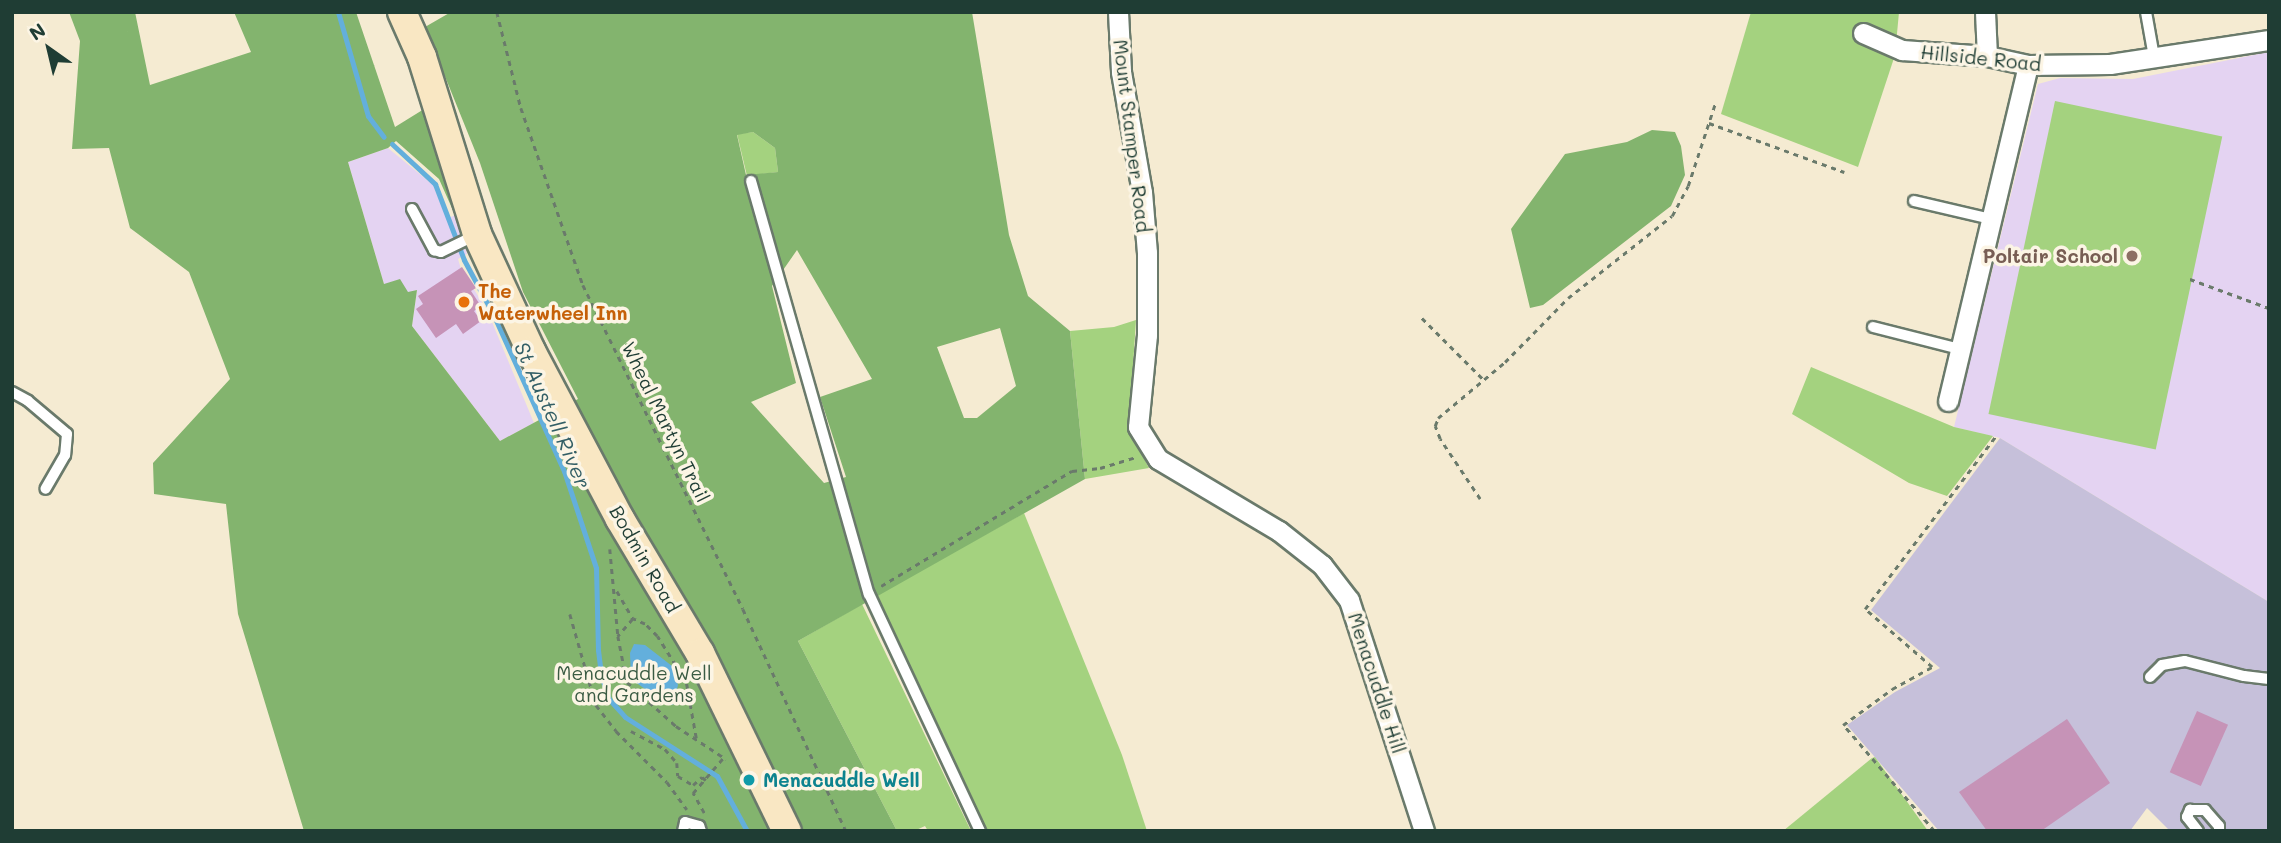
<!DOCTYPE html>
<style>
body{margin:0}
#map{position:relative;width:2281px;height:843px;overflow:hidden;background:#f5ebd2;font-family:Mali,sans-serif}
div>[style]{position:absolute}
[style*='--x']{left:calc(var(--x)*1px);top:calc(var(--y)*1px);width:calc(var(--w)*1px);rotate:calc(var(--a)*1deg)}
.built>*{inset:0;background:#e4d3f2}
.industrial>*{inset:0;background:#c6c0da}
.green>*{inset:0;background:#a4d27f;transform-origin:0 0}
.forest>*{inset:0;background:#83b46e}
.water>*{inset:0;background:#63afdc}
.stream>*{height:5px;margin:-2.5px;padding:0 2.5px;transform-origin:2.5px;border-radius:2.5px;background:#63afdc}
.building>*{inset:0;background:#c693b7;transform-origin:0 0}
.path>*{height:2.5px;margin-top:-1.25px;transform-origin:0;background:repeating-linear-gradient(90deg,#6a7a6b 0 5px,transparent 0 10px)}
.roads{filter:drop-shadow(2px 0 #6a7a6b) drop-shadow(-2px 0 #6a7a6b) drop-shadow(0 2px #6a7a6b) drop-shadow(0 -2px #6a7a6b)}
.lane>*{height:10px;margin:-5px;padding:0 5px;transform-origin:5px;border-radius:5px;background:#fff}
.street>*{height:19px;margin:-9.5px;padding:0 9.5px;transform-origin:9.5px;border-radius:9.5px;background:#fff}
.secondary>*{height:28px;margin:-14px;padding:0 14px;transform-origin:14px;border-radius:14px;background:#f9e7c3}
.dots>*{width:19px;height:19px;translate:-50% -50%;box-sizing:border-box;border:4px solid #fcf5e5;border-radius:50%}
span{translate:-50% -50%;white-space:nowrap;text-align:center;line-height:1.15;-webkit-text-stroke:7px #fcf5e5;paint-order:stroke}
.street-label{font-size:19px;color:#1f3d34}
.education-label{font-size:19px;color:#785e54;font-weight:700}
.right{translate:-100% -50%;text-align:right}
.food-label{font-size:19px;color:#c56008;font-weight:700}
.left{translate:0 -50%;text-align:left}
.park-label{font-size:19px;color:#3a5b43}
.culture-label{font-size:19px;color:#0d838f;font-weight:700}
.water-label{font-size:21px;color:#335f66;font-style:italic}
.frame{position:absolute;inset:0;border:14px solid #1f3d34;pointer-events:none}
.north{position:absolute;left:14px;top:14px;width:70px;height:70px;-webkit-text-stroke:5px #fcf5e5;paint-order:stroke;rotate:326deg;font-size:19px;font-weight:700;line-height:28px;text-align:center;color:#1f3d34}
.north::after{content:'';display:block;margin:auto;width:24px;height:32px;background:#1f3d34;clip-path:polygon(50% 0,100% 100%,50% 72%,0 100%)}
</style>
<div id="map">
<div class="built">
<div style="clip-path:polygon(2269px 52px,2269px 602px,2000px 438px,1954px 427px,2038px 84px,2060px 78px,2133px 79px)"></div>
<div style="clip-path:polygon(388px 148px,433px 185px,447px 219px,455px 215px,467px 254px,458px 259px,461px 269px,487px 310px,534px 423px,500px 441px,412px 326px,417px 290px,408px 293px,384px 284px,348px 162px)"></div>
</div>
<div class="industrial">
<div style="clip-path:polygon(2000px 438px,2269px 602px,2269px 831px,2170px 831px,2147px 808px,2130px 831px,1939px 831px,1847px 725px,1895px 692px,1940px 668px,1871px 610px)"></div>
</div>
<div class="green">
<div style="clip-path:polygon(1751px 12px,1899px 12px,1895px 55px,1858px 167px,1721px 114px)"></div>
<div style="left:2055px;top:101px;width:171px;height:320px;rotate:12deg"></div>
<div style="clip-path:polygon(753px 132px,775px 148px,778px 172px,747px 176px,737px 134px)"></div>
<div style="clip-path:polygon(1136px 320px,1129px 429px,1149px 468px,1085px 479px,1070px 331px,1114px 327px)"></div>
<div style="clip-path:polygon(1811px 367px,1954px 427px,1993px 436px,1947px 496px,1909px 483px,1792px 414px)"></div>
<div style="clip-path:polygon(1024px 513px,1122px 755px,1147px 831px,985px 831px,875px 596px)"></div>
<div style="clip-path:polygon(862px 604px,971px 831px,928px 831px,925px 826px,914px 831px,897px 831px,798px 641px)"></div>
<div style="clip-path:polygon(1875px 757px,1928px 831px,1783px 831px,1872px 758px)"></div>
</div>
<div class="forest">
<div style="clip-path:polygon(evenodd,69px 12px,135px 12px,150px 85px,251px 52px,234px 12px,356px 12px,395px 127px,437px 101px,476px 217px,455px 215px,439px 179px,396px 141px,388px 148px,348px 162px,384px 284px,400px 279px,408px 292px,417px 290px,412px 326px,500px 441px,578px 399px,523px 292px,480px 163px,425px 27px,451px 12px,972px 12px,1009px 235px,1028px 296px,1070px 331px,1085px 479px,798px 641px,897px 831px,304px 831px,238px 614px,226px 504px,154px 494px,153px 463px,230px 379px,189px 272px,130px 228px,109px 148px,72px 149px,80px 41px,69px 12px,753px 132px,775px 148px,778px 172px,746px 175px,737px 135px,753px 132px,69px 12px,797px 250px,872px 379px,820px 397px,846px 477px,824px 483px,751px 402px,796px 383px,772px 286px,797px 250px,69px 12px,1000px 328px,1016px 386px,977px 418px,964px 418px,937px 347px,1000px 328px)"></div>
<div style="clip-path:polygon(1652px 130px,1675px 132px,1681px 146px,1685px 175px,1671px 206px,1543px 305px,1530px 308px,1511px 229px,1565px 154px,1627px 142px)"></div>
</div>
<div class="water">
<div style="clip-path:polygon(634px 644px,645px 645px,672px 666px,678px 685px,673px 705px,659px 699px,631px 679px,630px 653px)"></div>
</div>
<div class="stream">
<div style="--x:338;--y:12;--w:108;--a:73.9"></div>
<div style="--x:368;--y:116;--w:26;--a:53"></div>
<div style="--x:392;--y:144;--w:59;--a:42.9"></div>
<div style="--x:435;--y:184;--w:81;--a:69.1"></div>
<div style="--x:464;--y:260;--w:64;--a:61.8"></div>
<div style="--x:494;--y:316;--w:170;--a:65.7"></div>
<div style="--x:564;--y:471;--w:102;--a:71.7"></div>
<div style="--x:596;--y:568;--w:82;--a:88.6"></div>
<div style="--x:598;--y:650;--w:25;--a:83"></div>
<div style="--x:601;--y:675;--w:25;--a:72"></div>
<div style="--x:609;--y:699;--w:24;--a:48"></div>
<div style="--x:625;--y:717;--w:109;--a:32.7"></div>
<div style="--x:717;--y:776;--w:63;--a:61.4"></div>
</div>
<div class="building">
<div style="clip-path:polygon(462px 267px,476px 288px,471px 291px,481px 306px,474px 311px,481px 321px,463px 334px,456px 324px,436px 338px,416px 309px,423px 304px,418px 296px)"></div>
<div style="left:2197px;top:711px;width:34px;height:67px;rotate:24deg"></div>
<div style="clip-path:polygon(2067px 719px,2110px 783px,2041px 831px,1987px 831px,1959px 792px)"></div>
</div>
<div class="path">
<div style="--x:497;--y:12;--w:99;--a:76"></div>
<div style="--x:521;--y:108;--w:188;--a:70.7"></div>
<div style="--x:583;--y:285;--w:361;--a:63.7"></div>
<div style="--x:743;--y:609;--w:245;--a:65.1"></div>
<div style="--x:1709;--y:123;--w:144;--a:19.9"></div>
<div style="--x:2190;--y:279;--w:84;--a:20.2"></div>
<div style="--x:1422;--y:318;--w:88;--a:45"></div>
<div style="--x:1480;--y:499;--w:72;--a:-123.7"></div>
<div style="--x:1440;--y:439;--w:14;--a:-111"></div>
<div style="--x:1435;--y:426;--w:9;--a:-69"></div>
<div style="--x:1438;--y:418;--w:87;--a:-39.9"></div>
<div style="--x:1505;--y:362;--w:90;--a:-45.5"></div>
<div style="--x:1568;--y:298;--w:132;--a:-38.3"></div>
<div style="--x:1672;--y:216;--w:34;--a:-62"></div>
<div style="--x:1688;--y:186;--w:86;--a:-71.8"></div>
<div style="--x:610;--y:549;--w:87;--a:84.7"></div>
<div style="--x:881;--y:586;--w:223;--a:-31.1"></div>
<div style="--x:1072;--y:471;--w:28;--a:-6"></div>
<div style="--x:1100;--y:468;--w:39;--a:-17"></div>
<div style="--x:617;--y:591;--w:32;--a:60"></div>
<div style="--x:570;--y:614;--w:95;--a:74.1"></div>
<div style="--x:596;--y:705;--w:33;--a:52"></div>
<div style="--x:616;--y:731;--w:72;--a:45"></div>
<div style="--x:667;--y:782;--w:34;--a:54"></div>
<div style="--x:631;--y:731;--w:38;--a:28"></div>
<div style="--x:665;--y:749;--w:18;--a:49"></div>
<div style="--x:677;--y:763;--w:13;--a:86"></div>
<div style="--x:678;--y:776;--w:17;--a:31"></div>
<div style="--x:693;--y:785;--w:12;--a:-42"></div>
<div style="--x:702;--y:777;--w:5;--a:37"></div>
<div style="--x:696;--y:738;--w:57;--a:-100.1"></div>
<div style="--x:686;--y:682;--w:54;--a:-122.2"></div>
<div style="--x:657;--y:636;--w:17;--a:-135"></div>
<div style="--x:645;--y:624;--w:13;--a:-157"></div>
<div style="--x:633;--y:619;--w:23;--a:131"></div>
<div style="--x:618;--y:636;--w:47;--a:78.9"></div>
<div style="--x:627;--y:682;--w:66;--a:41.9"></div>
<div style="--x:676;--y:726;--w:60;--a:33.4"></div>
<div style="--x:704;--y:813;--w:23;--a:-119"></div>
<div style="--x:693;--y:793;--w:48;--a:-49.3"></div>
<div style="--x:1934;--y:831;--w:140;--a:-130.6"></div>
<div style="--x:1843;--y:725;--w:61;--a:-36.3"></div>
<div style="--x:1892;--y:689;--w:46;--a:-28.8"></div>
<div style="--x:1932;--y:667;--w:89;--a:-139.1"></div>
<div style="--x:1865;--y:609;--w:216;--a:-52.9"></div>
</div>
<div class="roads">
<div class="lane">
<div style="--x:2146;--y:12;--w:46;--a:79.9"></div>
<div style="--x:751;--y:181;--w:430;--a:74.1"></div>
<div style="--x:869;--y:594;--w:262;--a:64.9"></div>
<div style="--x:1914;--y:201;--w:79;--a:13.2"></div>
<div style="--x:412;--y:209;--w:47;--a:61.8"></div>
<div style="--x:434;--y:250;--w:7;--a:16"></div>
<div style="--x:441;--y:252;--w:39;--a:-26"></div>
<div style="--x:1873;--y:327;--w:90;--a:14.2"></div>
<div style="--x:12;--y:392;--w:18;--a:29"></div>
<div style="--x:28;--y:401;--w:51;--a:40.2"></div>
<div style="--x:67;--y:434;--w:21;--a:95"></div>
<div style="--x:65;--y:455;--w:39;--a:120"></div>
<div style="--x:2150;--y:677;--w:17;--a:-45"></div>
<div style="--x:2162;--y:665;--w:23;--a:-10"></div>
<div style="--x:2185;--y:661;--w:61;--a:14.3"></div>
<div style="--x:2244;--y:676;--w:25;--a:7"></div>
<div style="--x:683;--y:831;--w:9;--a:-77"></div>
<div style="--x:685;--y:822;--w:15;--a:16"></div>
<div style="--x:699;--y:826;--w:5;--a:68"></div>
<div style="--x:2198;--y:831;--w:18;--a:-128"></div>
<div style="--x:2187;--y:817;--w:8;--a:-67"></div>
<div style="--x:2190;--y:810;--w:15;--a:0"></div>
<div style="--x:2205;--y:810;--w:21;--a:49"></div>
<div style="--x:2219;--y:826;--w:5;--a:90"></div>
</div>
<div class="street">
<div style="--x:1118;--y:12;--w:60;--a:87.1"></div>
<div style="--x:1121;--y:72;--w:122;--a:80.1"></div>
<div style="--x:1142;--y:192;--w:61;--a:85.3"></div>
<div style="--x:1147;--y:253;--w:82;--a:90"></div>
<div style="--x:1147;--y:335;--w:92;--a:95.6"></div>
<div style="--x:1138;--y:427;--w:38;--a:58"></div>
<div style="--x:1158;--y:459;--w:141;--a:30.8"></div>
<div style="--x:1279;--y:531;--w:55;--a:38.3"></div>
<div style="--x:1322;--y:565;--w:44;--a:52.4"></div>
<div style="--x:1349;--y:600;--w:243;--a:72"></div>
<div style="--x:1985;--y:12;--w:44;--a:87.4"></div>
<div style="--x:1863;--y:33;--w:43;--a:23.6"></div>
<div style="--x:1902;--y:50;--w:85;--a:4"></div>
<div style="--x:1987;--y:56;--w:42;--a:12.4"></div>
<div style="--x:2028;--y:65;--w:82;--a:-0.7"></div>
<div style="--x:2110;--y:64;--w:161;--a:-8.6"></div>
<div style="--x:1948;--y:401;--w:345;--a:-76.6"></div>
</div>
<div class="secondary">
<div style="--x:402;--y:12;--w:49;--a:66"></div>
<div style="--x:422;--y:57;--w:185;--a:72.7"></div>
<div style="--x:477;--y:234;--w:129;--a:65.2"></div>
<div style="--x:531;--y:351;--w:190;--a:62.1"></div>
<div style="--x:620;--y:519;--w:156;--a:59.2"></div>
<div style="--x:700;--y:653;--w:198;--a:64"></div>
</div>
</div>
<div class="dots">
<div style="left:2132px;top:256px;background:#8d6e63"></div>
<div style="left:464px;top:302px;background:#e8710a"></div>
<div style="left:749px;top:780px;background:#0f9aa8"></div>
</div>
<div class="street-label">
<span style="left:1981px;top:58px;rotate:6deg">Hillside Road</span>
<span style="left:1132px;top:136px;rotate:83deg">Mount Stamper Road</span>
<span style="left:666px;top:422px;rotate:64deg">Wheal Martyn Trail</span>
<span style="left:645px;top:559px;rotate:60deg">Bodmin Road</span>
<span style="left:1377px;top:683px;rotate:72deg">Menacuddle Hill</span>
</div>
<div class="education-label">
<span class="right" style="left:2118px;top:256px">Poltair School</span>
</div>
<div class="food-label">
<span class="left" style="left:478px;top:302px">The<br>Waterwheel Inn</span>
</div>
<div class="park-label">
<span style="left:634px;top:684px">Menacuddle Well<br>and Gardens</span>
</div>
<div class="culture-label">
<span class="left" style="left:763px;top:780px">Menacuddle Well</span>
</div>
<div class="water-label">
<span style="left:553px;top:415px;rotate:66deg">St Austell River</span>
</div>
<div class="frame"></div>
<div class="north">N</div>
</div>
